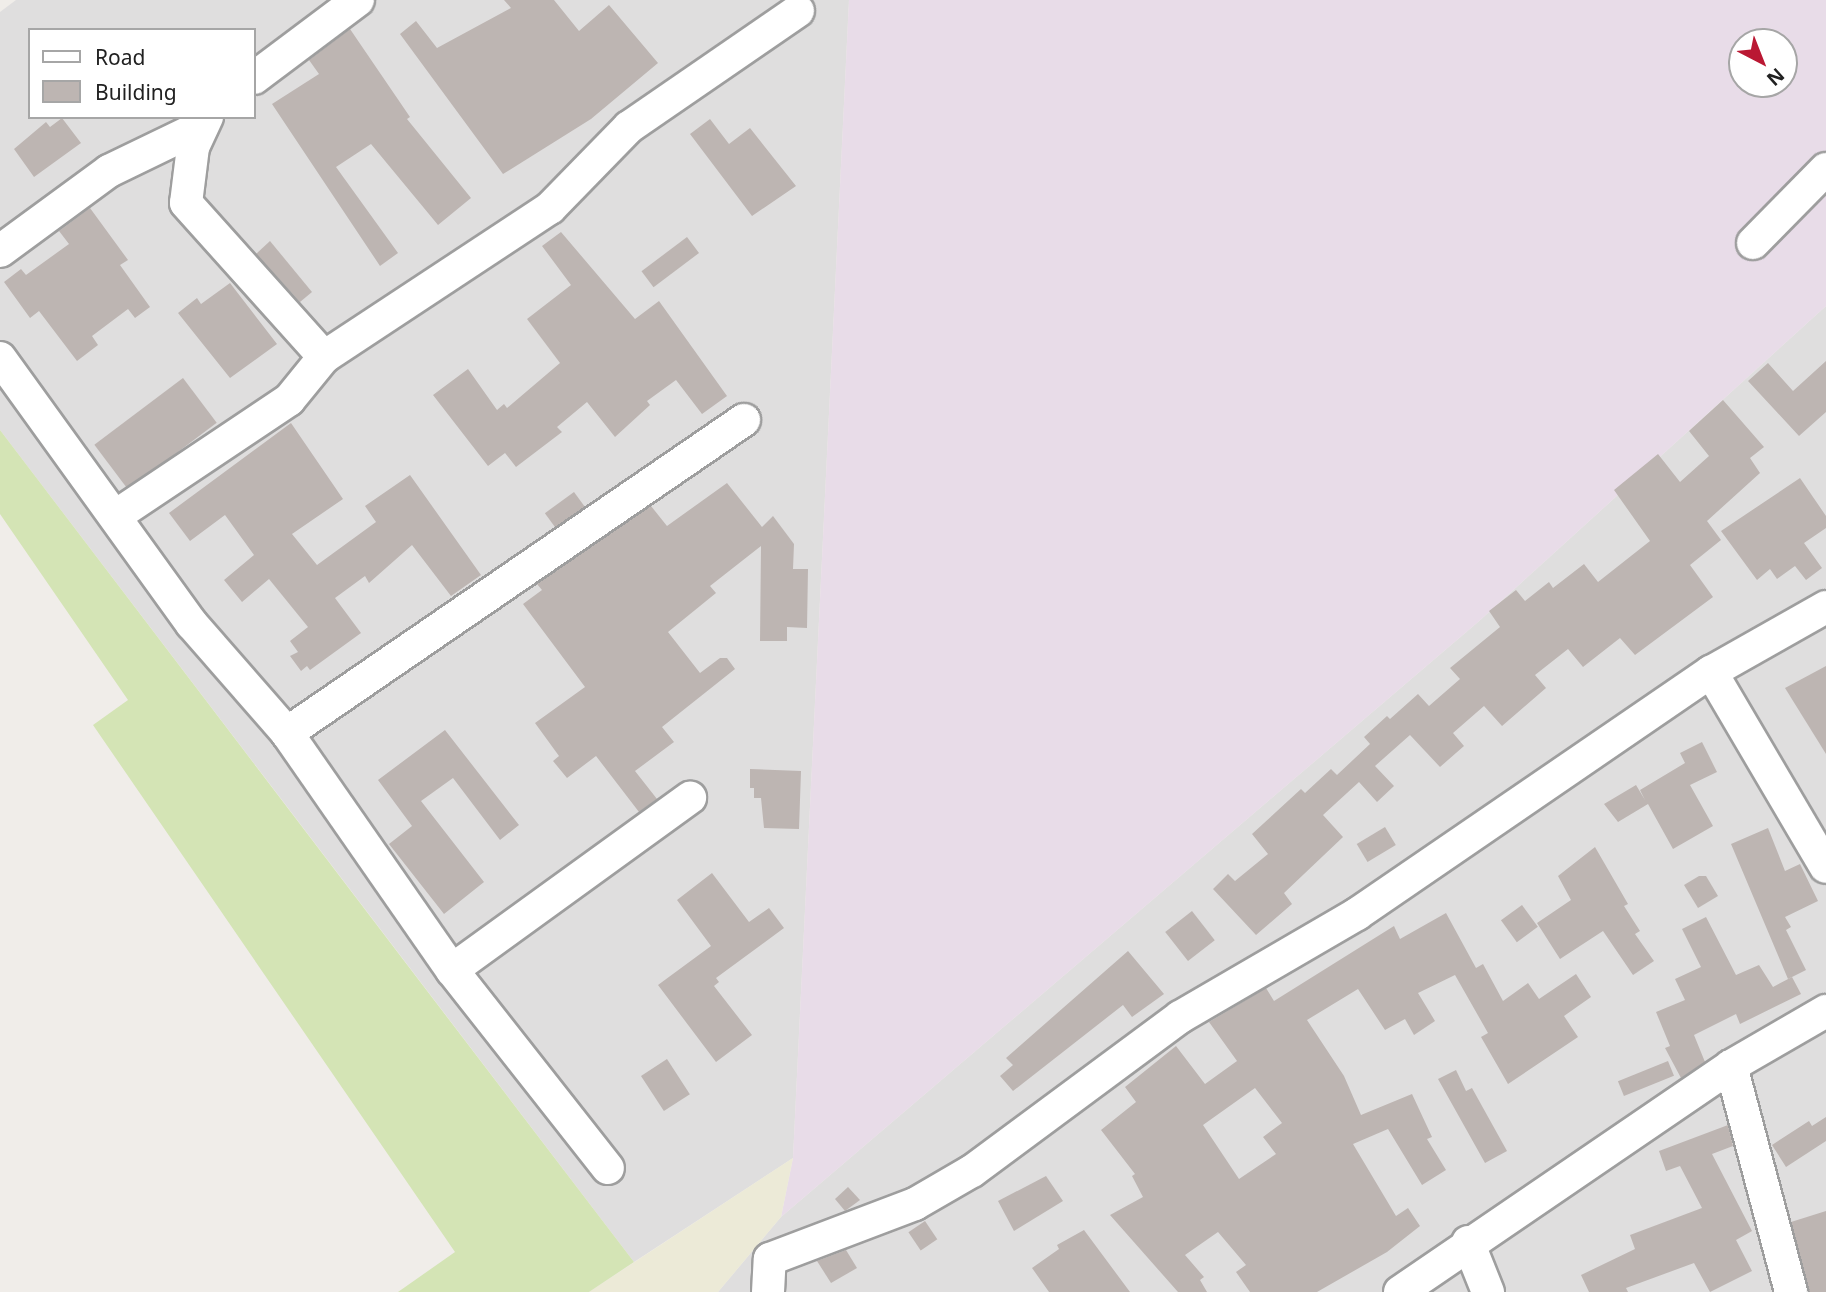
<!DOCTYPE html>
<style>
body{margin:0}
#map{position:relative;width:1826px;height:1292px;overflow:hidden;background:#f0ede9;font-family:"Noto Sans",sans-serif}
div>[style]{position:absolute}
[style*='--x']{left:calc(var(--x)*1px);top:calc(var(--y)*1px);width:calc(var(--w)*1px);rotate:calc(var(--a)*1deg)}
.residential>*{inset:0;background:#dfdede}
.industrial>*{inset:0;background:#e8dce8}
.farmland>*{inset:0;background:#ecead7}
.grass>*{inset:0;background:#d4e4b5}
.building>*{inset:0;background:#bdb5b2;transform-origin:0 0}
.roads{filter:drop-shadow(2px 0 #9e9e9e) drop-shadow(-2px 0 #9e9e9e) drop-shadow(0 2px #9e9e9e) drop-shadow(0 -2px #9e9e9e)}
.minor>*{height:32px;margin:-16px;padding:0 16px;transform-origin:16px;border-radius:16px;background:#fff}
span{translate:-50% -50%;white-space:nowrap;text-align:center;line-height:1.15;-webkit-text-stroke:5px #fff;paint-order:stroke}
.legend{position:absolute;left:28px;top:28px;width:228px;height:91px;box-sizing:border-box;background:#fff;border:2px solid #a6a6a6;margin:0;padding:9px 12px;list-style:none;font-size:21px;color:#212121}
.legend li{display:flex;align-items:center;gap:14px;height:35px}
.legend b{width:35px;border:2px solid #a6a6a6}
.north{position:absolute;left:1728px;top:28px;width:70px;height:70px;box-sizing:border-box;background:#fff;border:2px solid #a6a6a6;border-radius:50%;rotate:138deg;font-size:19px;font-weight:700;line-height:28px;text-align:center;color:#212121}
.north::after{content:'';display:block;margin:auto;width:24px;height:32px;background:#ba1833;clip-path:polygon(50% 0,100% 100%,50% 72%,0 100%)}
</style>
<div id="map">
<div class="residential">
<div style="clip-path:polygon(evenodd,16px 0,849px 0,793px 1158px,634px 1262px,0 430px,0 12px,16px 0,30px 30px,254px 30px,254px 117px,30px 117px,30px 30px)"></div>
<div style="clip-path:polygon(1826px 306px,1826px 1292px,718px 1292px,781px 1217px,1478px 622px)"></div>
</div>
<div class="industrial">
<div style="clip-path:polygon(evenodd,849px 0,1826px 0,1826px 306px,1478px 622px,781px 1217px,793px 1158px,849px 0,1742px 42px,1784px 42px,1784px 84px,1742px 84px,1742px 42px)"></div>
</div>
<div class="farmland">
<div style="clip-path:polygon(793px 1158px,781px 1217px,718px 1292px,589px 1292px)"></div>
</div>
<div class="grass">
<div style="clip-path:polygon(0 430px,405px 962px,634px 1262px,589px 1292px,398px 1292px,455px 1252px,93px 725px,128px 700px,0 514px)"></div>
</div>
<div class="building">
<div style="clip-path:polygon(504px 0,554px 0,579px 31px,609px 5px,658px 63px,591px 119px,503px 174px,400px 34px,416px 21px,437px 48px,511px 8px)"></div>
<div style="clip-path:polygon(350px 29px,410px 117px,407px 119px,471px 198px,438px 225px,371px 144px,336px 167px,398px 253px,380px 266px,272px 104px,319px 74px,309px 60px)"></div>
<div style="clip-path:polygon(62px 118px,81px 143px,34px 177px,14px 149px,46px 122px,50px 127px)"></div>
<div style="clip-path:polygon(710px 119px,729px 144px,750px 128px,796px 186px,752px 216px,690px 134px)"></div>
<div style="clip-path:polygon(90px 208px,128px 260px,120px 265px,150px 307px,135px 318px,128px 309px,92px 336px,98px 345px,77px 361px,39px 311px,30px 318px,4px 282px,21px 269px,26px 275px,69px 244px,59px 231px)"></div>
<div style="clip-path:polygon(561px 232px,635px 319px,659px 301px,727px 396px,702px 414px,676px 380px,647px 401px,650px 405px,615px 437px,587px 402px,557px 427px,562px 432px,516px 467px,505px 453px,488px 466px,433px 395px,468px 369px,497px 410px,504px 404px,507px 408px,560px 363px,527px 319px,571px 285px,542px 246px)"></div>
<div style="left:687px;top:237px;width:20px;height:57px;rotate:53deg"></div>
<div style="clip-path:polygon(270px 241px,312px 292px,300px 302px,256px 254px)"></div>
<div style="clip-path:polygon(230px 283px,277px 344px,230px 378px,178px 313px,197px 298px,201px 304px)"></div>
<div style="clip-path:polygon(1826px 361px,1826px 412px,1799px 436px,1748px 381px,1768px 363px,1793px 391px)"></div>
<div style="left:183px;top:378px;width:56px;height:111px;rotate:53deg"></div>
<div style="clip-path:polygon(1723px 400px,1764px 447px,1750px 458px,1760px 473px,1707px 521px,1721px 540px,1690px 565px,1713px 597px,1635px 655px,1620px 638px,1583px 667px,1568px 649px,1535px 675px,1546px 688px,1502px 726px,1484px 706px,1453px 733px,1464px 746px,1440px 767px,1410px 735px,1375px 766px,1394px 786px,1377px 802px,1359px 782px,1323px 815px,1343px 837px,1284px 893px,1292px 904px,1256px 935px,1213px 889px,1228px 874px,1235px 881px,1268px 854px,1252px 834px,1301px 789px,1305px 793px,1331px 769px,1337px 775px,1370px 744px,1364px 737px,1387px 716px,1390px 719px,1418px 694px,1429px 706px,1460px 679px,1450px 668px,1500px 627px,1489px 611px,1516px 590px,1525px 601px,1549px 582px,1553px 588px,1584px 564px,1598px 582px,1650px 541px,1614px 490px,1658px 454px,1680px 482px,1709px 456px,1689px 431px)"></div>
<div style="clip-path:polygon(291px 423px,343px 499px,292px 534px,317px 565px,376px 522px,365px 506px,410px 475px,481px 575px,451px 596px,412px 545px,369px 583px,365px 576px,335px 598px,361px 633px,310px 670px,307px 666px,301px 671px,290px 656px,298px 652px,290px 641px,308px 627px,269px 579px,242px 602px,224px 580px,254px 555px,225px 515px,190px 541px,169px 513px)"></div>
<div style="clip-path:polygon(1800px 478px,1826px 516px,1826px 528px,1804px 543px,1822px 568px,1806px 580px,1795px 566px,1777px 579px,1770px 569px,1757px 580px,1721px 531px)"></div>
<div style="clip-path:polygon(727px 483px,762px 527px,773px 516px,794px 544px,793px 569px,808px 569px,807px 628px,787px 627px,787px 641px,760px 641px,761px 546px,710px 586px,716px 593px,668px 632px,700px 673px,720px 658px,727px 658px,735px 669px,662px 727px,674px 742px,635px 771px,657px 799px,639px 812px,596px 756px,567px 778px,553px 761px,559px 756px,535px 723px,585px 687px,523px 604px,542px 590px,537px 584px,651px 506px,667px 526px)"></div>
<div style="left:574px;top:492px;width:19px;height:36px;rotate:54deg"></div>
<div style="clip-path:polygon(1826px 666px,1826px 754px,1785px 688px)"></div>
<div style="clip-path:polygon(445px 730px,519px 825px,500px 840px,453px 778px,421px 801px,484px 882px,444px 914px,389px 844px,412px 826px,378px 780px)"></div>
<div style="clip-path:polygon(1702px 742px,1717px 772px,1690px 785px,1713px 826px,1673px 849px,1648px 804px,1618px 822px,1604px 804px,1636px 785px,1645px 800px,1640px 790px,1685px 763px,1680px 753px)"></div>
<div style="clip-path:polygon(750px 769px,801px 771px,799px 829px,764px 828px,761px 798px,754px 798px,754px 788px,750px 788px)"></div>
<div style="left:1385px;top:827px;width:21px;height:33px;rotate:59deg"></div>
<div style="clip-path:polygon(1768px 828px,1785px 871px,1800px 864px,1818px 901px,1785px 917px,1791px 927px,1786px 930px,1806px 970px,1788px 979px,1731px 844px)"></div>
<div style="clip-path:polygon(1595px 847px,1628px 904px,1624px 906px,1640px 931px,1635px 934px,1654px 961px,1633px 975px,1603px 931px,1560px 959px,1537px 923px,1571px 900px,1558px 876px)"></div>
<div style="clip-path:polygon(712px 873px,749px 922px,769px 908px,784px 928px,716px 978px,719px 982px,714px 986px,752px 1035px,716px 1062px,658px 985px,711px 946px,677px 900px)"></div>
<div style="clip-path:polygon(1699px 876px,1706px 876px,1718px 896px,1698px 908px,1684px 885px)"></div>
<div style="left:1522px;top:905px;width:27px;height:26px;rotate:54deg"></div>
<div style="left:1192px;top:911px;width:37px;height:34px;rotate:52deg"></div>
<div style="clip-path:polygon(evenodd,1446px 913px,1476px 968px,1483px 964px,1503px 1001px,1528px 983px,1539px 999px,1576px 974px,1591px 997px,1564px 1016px,1578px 1037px,1508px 1084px,1481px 1037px,1488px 1033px,1455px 975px,1418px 993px,1435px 1021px,1414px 1035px,1405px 1019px,1385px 1030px,1358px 989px,1307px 1020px,1344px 1076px,1361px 1115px,1412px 1094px,1432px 1137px,1427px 1139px,1446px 1170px,1422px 1185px,1388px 1129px,1353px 1144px,1396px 1216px,1408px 1208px,1420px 1226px,1387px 1252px,1317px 1292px,1250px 1292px,1236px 1272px,1246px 1265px,1218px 1232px,1185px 1255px,1204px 1277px,1200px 1280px,1207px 1292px,1178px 1292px,1110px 1215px,1143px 1197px,1132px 1176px,1135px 1174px,1101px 1130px,1136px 1102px,1125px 1087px,1176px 1046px,1205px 1084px,1237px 1061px,1209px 1022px,1266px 988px,1274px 1001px,1394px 926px,1400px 939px,1446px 913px,1255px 1088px,1282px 1123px,1263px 1137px,1276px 1154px,1239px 1179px,1203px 1125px,1255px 1088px)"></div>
<div style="clip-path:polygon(1706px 917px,1736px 975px,1759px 965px,1773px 987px,1792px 977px,1801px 994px,1740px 1024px,1736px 1014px,1694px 1035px,1705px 1062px,1681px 1078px,1665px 1048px,1670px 1046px,1656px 1012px,1685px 1000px,1675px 979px,1701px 967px,1682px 929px)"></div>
<div style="clip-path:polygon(1128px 951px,1164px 994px,1132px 1017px,1123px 1005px,1013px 1091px,1000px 1076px,1013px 1065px,1006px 1058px)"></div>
<div style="left:667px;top:1059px;width:42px;height:31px;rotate:57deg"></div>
<div style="left:1668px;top:1061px;width:16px;height:54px;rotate:68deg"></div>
<div style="clip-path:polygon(1456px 1070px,1466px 1091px,1472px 1088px,1507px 1151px,1485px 1163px,1438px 1079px)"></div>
<div style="clip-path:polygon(1826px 1117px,1826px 1141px,1786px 1167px,1772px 1145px,1809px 1121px,1812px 1126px)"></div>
<div style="clip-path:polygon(1728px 1125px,1733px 1146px,1712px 1154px,1752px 1231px,1736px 1240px,1752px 1271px,1710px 1292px,1694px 1263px,1626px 1288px,1628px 1292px,1589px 1292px,1581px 1275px,1635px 1249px,1630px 1235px,1702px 1208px,1680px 1166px,1666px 1171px,1659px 1151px)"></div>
<div style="clip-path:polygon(1046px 1176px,1063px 1201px,1014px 1231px,998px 1201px)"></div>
<div style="clip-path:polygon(848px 1187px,860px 1200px,845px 1211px,835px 1199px)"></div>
<div style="clip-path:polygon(1826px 1211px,1826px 1292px,1809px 1292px,1791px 1222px)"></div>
<div style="left:925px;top:1221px;width:22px;height:20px;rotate:56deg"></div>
<div style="clip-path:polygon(1084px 1230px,1130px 1292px,1049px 1292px,1032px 1268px,1059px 1249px,1057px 1245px)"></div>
<div style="clip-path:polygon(846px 1250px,857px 1268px,831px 1283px,817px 1261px)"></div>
</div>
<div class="roads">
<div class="minor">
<div style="--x:254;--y:78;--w:130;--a:-36.9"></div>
<div style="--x:207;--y:117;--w:33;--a:115"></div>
<div style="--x:193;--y:147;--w:56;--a:97.1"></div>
<div style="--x:186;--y:203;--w:207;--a:48.1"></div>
<div style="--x:1753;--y:243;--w:104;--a:-45.4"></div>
<div style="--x:0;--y:251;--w:135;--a:-36.3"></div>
<div style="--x:109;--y:171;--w:99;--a:-25.8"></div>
<div style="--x:0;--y:358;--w:328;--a:54.2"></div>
<div style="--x:192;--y:624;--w:145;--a:48.9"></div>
<div style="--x:287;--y:733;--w:289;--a:55.2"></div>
<div style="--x:452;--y:970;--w:252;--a:51.8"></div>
<div style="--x:117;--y:515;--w:207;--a:-33.8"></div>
<div style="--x:289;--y:400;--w:55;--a:-50.9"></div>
<div style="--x:324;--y:357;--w:271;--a:-33.4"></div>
<div style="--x:550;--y:208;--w:113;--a:-45.7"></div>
<div style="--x:629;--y:127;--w:205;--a:-34.5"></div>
<div style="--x:1711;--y:672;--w:226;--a:59.5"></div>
<div style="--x:287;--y:733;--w:554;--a:-34.41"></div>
<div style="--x:452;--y:970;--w:294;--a:-35.9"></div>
<div style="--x:1731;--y:1066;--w:234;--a:75.1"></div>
<div style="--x:1468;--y:1242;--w:54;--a:68.2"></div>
<div style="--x:768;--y:1292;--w:33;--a:-87"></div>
<div style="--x:770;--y:1259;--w:155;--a:-20.8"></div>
<div style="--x:915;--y:1204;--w:66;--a:-30.1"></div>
<div style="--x:972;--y:1171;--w:259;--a:-36.5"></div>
<div style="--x:1180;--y:1017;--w:205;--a:-30.2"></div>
<div style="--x:1357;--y:914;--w:429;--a:-34.4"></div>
<div style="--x:1711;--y:672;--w:132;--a:-29.5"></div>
<div style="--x:1400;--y:1292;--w:401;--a:-34.3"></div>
<div style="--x:1731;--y:1066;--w:110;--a:-30.1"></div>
</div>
</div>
<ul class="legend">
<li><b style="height:9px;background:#fff"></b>Road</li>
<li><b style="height:19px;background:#bdb5b2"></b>Building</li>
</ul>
<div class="north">N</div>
</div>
